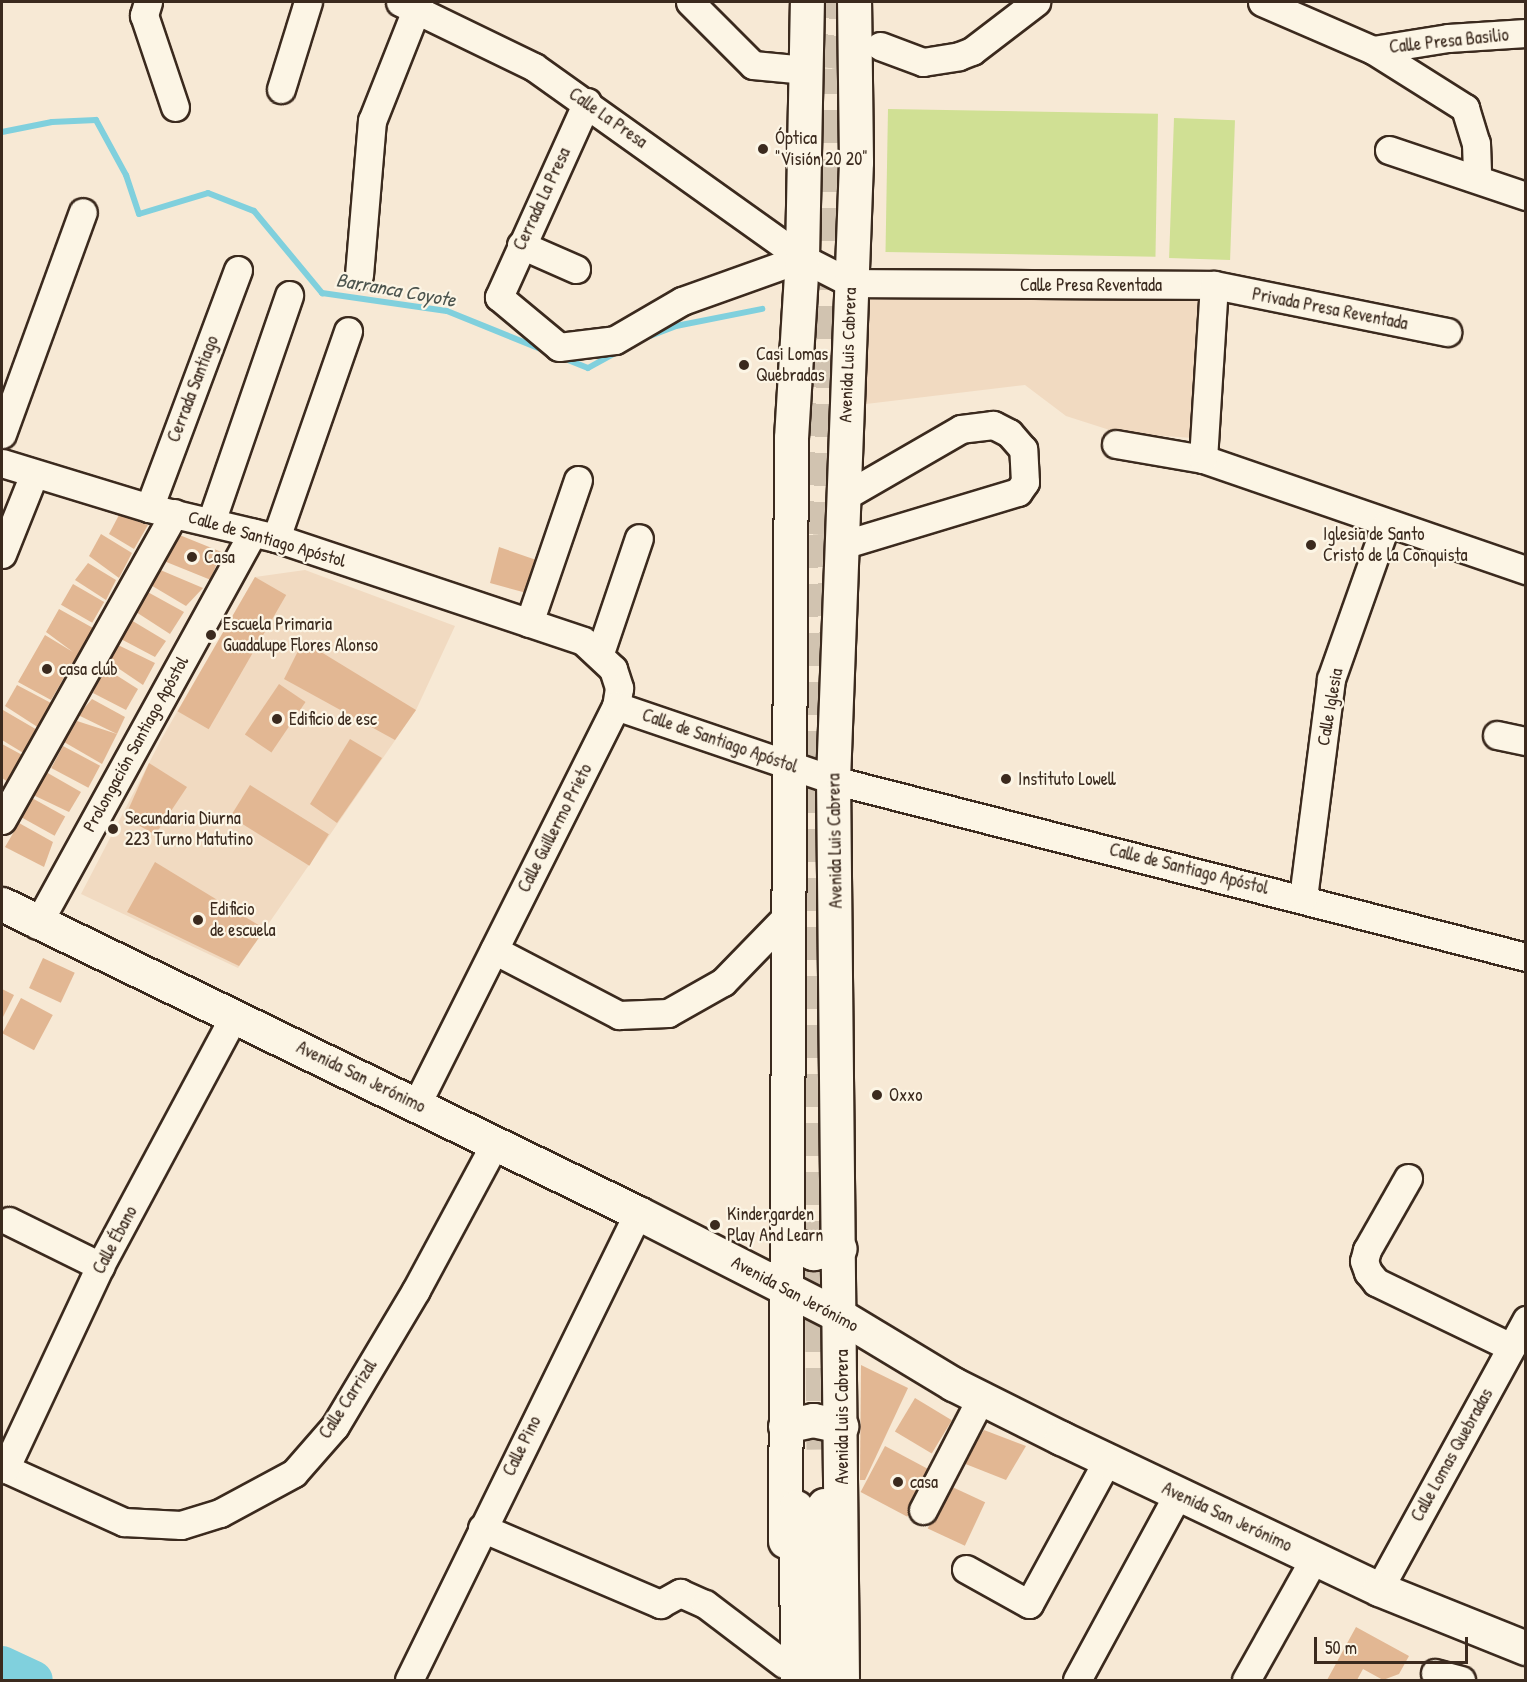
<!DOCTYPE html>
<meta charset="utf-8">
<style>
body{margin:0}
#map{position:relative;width:1527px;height:1682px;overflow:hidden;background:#f7e9d5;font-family:"Patrick Hand",sans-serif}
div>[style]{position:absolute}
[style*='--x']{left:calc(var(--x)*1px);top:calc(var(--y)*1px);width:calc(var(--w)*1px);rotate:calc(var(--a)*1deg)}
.built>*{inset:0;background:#f1dac1}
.green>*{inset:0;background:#d0e094;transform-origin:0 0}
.stream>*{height:6px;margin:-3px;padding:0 3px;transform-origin:3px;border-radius:3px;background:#80d0dd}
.river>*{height:38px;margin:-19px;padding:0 19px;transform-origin:19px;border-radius:19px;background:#80d0dd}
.building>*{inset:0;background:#e2b793;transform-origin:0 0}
.highway-tunnel>*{height:33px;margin-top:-16.5px;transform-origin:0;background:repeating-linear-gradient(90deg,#d1c3b0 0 33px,transparent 0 49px)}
.roads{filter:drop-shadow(2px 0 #3b2a1e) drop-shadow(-2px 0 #3b2a1e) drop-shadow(0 2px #3b2a1e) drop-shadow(0 -2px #3b2a1e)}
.minor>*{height:27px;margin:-13.5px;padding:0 13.5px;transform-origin:13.5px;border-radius:13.5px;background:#fcf5e5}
.major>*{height:33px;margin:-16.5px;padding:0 16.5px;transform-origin:16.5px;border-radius:16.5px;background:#fcf5e5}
.highway>*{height:33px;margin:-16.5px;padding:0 16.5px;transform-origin:16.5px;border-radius:16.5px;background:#fcf5e5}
.dots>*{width:16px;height:16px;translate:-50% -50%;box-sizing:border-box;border:3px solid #fcf5e5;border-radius:50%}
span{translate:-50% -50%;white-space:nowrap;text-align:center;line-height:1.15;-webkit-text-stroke:4.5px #fcf5e5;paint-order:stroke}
.street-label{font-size:18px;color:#3b2a1e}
.poi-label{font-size:18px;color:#3b2a1e}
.left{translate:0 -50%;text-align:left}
.water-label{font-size:20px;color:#4c544e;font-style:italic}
.frame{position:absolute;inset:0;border:3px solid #3b2a1e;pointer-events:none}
.scale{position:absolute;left:1314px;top:1637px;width:154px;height:27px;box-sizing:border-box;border:3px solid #3b2a1e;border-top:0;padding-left:8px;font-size:18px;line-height:21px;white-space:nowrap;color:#3b2a1e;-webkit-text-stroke:4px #fcf5e5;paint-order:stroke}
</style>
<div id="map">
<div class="built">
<div style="clip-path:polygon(861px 296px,1201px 298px,1193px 438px,1119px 433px,1066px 416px,1025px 385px,866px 404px)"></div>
<div style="clip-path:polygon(305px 570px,455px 626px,416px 710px,238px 968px,81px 894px,162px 738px,255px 577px)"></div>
</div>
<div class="green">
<div style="left:888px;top:109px;width:270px;height:143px;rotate:1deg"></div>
<div style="left:1174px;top:118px;width:61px;height:140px;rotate:2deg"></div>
</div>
<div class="stream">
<div style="--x:2;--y:132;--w:51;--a:-11.3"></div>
<div style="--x:52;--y:122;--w:44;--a:-2.6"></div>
<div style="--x:96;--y:120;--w:63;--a:61.4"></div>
<div style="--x:126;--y:175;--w:41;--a:71.6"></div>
<div style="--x:139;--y:214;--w:72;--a:-16.9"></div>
<div style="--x:208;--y:193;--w:49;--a:21.4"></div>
<div style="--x:254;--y:211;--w:107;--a:50.3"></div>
<div style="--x:322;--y:293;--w:126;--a:8.2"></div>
<div style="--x:447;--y:311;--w:152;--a:22"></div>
<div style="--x:588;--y:368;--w:37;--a:-29"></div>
<div style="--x:642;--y:339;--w:36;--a:-21"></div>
<div style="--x:676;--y:326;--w:88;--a:-11.2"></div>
</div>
<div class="river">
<div style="--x:2;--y:1665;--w:35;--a:25"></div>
</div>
<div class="building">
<div style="clip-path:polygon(119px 515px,148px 525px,134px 549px,109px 534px)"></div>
<div style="clip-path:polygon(101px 534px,132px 553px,119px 578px,89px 556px)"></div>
<div style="left:177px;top:534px;width:48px;height:30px;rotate:22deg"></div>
<div style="clip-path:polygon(499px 547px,545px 563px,534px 595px,490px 583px)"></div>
<div style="clip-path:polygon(88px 563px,116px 580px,106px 600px,75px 580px)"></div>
<div style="clip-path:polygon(158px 569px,203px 588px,186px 606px,149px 584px)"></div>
<div style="left:255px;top:577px;width:36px;height:155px;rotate:30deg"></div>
<div style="left:73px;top:584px;width:36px;height:24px;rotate:30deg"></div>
<div style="clip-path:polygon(144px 590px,184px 612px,170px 634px,136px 612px)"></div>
<div style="clip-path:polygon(59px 609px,93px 628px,51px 700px,18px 682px,45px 635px,73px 652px,46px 632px)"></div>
<div style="clip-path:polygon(131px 620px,166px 641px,155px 657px,119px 638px)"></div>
<div style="clip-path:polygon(303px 641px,416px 710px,395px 740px,284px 679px)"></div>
<div style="clip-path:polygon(118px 645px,155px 663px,143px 685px,109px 662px)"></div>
<div style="clip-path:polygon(105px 668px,138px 689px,126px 710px,93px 693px)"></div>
<div style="left:279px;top:684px;width:32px;height:61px;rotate:34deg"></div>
<div style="clip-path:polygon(17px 685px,51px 703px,39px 728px,5px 706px)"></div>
<div style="clip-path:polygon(92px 699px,125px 717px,117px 734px,78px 715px)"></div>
<div style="clip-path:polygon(3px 710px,39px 731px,25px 754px,2px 740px)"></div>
<div style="clip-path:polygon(77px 721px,117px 734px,102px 764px,64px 742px)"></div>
<div style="clip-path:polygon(350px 739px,382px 758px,337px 823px,310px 804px)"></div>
<div style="clip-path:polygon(2px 744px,26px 757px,11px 784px,2px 778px)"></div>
<div style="left:63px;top:746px;width:42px;height:25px;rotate:28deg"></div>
<div style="clip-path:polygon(149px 763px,187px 787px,155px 835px,125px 817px)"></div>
<div style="clip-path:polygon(46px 772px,81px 792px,69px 812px,31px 794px)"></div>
<div style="left:250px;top:785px;width:93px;height:37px;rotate:32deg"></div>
<div style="left:32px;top:798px;width:38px;height:22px;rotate:29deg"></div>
<div style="clip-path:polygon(19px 823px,53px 842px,44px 867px,5px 847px)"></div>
<div style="clip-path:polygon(155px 862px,265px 929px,239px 966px,127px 912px)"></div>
<div style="left:43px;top:958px;width:35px;height:33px;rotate:25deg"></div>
<div style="clip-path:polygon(2px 989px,14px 995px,2px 1019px)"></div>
<div style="left:21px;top:998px;width:36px;height:40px;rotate:28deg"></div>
<div style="clip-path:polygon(861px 1365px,908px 1388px,865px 1480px,860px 1480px)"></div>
<div style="left:915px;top:1398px;width:43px;height:39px;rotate:31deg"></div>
<div style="clip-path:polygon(984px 1430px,1026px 1446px,1006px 1480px,963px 1463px)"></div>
<div style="left:885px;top:1446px;width:53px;height:52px;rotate:28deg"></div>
<div style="left:948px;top:1485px;width:41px;height:48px;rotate:25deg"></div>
<div style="clip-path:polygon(1356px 1627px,1409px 1656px,1399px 1674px,1383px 1680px,1363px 1669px,1357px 1680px,1327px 1680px)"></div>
</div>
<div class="highway-tunnel">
<div style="--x:823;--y:1449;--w:915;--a:-90.63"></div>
<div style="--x:813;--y:534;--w:466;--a:-87.7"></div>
<div style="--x:832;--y:68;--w:67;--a:-81.4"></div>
</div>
<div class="roads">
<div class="minor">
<div style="--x:148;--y:2;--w:14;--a:107"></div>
<div style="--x:144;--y:15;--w:97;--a:71.4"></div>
<div style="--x:400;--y:2;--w:149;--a:25.9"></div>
<div style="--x:534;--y:67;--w:329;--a:35.5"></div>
<div style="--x:802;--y:258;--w:55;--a:27"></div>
<div style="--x:851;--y:283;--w:363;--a:0.3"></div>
<div style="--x:1214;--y:285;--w:238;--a:11.4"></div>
<div style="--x:690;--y:2;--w:89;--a:45"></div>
<div style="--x:753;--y:65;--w:53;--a:5.4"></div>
<div style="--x:1262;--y:2;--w:121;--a:23.4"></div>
<div style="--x:1373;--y:50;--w:76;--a:-9.1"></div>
<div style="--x:1448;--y:38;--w:78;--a:-3.7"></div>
<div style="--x:880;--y:46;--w:46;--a:20.4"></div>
<div style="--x:923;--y:62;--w:36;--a:-9"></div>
<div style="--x:959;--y:56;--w:14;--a:-21"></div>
<div style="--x:972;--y:51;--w:81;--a:-37.4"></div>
<div style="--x:1373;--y:50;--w:109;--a:32.2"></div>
<div style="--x:1465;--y:108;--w:37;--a:73"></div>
<div style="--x:1476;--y:143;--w:34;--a:88"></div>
<div style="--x:281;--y:89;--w:91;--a:-72.8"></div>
<div style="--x:587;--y:102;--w:214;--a:114.3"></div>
<div style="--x:499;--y:297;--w:78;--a:39.8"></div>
<div style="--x:559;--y:347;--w:56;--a:-7.1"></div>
<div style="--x:615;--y:340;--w:78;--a:-30.2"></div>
<div style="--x:682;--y:301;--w:127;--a:-19.7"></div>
<div style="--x:1389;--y:150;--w:145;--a:18.6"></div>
<div style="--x:521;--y:245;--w:60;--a:23.6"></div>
<div style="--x:359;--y:275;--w:155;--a:-85.2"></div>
<div style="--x:372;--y:121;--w:128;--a:-68.4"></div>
<div style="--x:2;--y:434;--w:236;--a:-70"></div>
<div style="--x:1116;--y:444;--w:88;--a:9.8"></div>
<div style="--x:1203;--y:459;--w:342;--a:19"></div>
<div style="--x:1203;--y:459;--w:174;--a:-86.4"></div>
<div style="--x:2;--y:463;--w:154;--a:17"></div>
<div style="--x:149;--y:508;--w:130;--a:13.3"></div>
<div style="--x:276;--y:538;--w:324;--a:18.5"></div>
<div style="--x:583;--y:641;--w:41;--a:43"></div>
<div style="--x:613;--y:669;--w:20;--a:72"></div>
<div style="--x:619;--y:688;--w:18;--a:99"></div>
<div style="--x:616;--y:706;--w:445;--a:116.6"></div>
<div style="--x:149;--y:508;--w:254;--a:-69.5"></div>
<div style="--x:211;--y:522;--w:240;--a:-71"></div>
<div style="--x:276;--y:538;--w:219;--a:-70.8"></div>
<div style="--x:842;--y:545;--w:184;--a:-16.8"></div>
<div style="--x:1018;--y:492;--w:12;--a:-55"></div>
<div style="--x:1025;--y:482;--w:33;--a:-93"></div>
<div style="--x:1023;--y:449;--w:21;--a:-131"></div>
<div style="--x:1009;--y:433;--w:18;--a:-153"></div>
<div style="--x:993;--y:425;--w:32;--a:173"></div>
<div style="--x:961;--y:429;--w:136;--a:150"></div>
<div style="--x:2;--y:554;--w:86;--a:-68.2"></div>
<div style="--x:529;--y:623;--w:151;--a:-71.1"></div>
<div style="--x:600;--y:653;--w:121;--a:-71.3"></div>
<div style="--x:616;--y:706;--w:229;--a:18.8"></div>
<div style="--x:833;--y:780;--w:715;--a:14.33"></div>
<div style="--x:1497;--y:735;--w:30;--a:12"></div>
<div style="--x:2;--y:820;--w:352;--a:-60.7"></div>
<div style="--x:1303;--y:898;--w:221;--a:-82.7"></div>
<div style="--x:1331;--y:679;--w:164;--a:-70.5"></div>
<div style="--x:37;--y:925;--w:448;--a:-61.2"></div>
<div style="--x:494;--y:950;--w:141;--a:27.5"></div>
<div style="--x:619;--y:1015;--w:49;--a:-2.3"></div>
<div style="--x:668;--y:1013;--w:63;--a:-29.4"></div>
<div style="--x:723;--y:982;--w:95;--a:-45.9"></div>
<div style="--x:1408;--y:1178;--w:83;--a:119.7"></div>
<div style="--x:1367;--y:1250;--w:11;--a:105"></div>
<div style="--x:1364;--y:1261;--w:12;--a:70"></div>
<div style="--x:1368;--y:1272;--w:13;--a:51"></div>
<div style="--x:1376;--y:1282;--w:150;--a:25.7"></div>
<div style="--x:9;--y:1221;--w:102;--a:26.3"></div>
<div style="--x:2;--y:1467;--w:134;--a:24.3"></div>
<div style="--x:124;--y:1522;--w:57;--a:3"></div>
<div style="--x:181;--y:1525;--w:41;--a:-17.1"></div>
<div style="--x:220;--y:1513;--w:84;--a:-28.4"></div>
<div style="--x:294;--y:1473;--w:62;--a:-48.9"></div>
<div style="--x:335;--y:1426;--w:158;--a:-59.2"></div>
<div style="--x:416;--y:1290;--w:167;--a:-61.7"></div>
<div style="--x:5;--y:1469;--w:224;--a:-64.9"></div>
<div style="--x:100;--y:1266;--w:284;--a:-61.8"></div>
<div style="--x:923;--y:1510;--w:126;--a:-62.6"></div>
<div style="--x:482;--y:1528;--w:194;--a:23.1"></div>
<div style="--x:660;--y:1604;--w:23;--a:-29"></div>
<div style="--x:680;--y:1593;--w:27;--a:24"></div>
<div style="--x:705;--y:1604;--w:99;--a:37.2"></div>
<div style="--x:966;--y:1569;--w:72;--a:29.1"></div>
<div style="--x:1029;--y:1604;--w:163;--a:-61.4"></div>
<div style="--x:1379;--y:1589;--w:307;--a:-61.3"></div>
<div style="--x:1435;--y:1673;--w:27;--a:15"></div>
<div style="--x:409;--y:1680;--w:520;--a:-63.88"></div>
<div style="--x:1077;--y:1680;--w:212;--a:-61.5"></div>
<div style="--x:1246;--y:1680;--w:139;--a:-60.7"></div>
</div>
<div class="major">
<div style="--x:2;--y:904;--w:707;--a:25.91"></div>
<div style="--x:638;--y:1213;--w:229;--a:27"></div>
<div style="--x:842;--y:1317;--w:130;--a:31.1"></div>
<div style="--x:953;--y:1384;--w:121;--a:26.6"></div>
<div style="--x:1061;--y:1438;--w:352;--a:25.4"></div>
<div style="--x:1379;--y:1589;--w:158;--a:21.9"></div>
<div style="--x:787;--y:1241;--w:29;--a:25"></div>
<div style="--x:813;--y:1253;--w:27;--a:-10"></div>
<div style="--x:785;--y:1426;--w:29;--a:-12"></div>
<div style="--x:813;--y:1420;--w:29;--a:12"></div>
<div style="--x:785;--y:1541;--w:1103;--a:-89.69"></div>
<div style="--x:791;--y:438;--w:180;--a:-86.5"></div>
<div style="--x:802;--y:258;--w:256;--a:-88.9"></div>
<div style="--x:842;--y:1680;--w:900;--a:-90.57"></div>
<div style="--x:833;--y:780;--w:618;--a:-87.87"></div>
<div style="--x:856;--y:162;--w:160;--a:-90.7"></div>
</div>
<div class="highway">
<div style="--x:824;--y:1505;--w:175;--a:89.7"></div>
<div style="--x:796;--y:1507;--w:173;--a:89.7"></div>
</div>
</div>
<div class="dots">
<div style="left:763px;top:149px;background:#3b2a1e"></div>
<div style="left:744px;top:365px;background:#3b2a1e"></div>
<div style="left:1311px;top:545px;background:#3b2a1e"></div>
<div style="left:192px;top:557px;background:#3b2a1e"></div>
<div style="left:211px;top:635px;background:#3b2a1e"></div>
<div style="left:47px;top:669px;background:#3b2a1e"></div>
<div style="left:277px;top:719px;background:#3b2a1e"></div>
<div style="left:1006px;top:779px;background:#3b2a1e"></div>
<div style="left:113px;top:829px;background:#3b2a1e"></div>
<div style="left:198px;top:920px;background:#3b2a1e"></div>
<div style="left:877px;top:1095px;background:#3b2a1e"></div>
<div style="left:715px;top:1225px;background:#3b2a1e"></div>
<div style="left:898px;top:1482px;background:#3b2a1e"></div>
</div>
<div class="street-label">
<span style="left:1449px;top:41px;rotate:-6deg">Calle Presa Basilio</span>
<span style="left:608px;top:118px;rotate:35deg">Calle La Presa</span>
<span style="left:542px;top:199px;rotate:-65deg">Cerrada La Presa</span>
<span style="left:1091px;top:285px">Calle Presa Reventada</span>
<span style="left:1330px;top:309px;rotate:11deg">Privada Presa Reventada</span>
<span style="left:848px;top:355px;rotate:-88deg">Avenida Luis Cabrera</span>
<span style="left:193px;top:389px;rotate:-69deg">Cerrada Santiago</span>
<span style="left:267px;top:539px;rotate:16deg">Calle de Santiago Apóstol</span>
<span style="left:1330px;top:707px;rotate:-80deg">Calle Iglesia</span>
<span style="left:720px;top:741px;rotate:19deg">Calle de Santiago Apóstol</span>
<span style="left:136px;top:744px;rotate:-61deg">Prolongación Santiago Apóstol</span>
<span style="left:555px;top:828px;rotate:-63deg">Calle Guillermo Prieto</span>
<span style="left:835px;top:841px;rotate:-91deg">Avenida Luis Cabrera</span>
<span style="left:1189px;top:869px;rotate:14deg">Calle de Santiago Apóstol</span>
<span style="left:361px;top:1077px;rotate:26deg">Avenida San Jerónimo</span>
<span style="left:115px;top:1240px;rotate:-62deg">Calle Ébano</span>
<span style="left:795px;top:1294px;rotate:28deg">Avenida San Jerónimo</span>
<span style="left:348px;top:1399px;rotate:-57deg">Calle Carrizal</span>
<span style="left:842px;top:1417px;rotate:-90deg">Avenida Luis Cabrera</span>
<span style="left:522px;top:1446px;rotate:-64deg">Calle Pino</span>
<span style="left:1452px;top:1455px;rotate:-61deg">Calle Lomas Quebradas</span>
<span style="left:1227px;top:1517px;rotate:25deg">Avenida San Jerónimo</span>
</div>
<div class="poi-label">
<span class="left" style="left:775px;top:149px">Óptica<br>"Visión 20 20"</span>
<span class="left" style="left:756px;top:365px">Casi Lomas<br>Quebradas</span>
<span class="left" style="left:1323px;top:545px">Iglesia de Santo<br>Cristo de la Conquista</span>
<span class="left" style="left:204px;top:557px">Casa</span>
<span class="left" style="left:223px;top:635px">Escuela Primaria<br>Guadalupe Flores Alonso</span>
<span class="left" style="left:59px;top:669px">casa club</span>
<span class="left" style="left:289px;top:719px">Edificio de esc</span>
<span class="left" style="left:1018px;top:779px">Instituto Lowell</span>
<span class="left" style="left:125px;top:829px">Secundaria Diurna<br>223 Turno Matutino</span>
<span class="left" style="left:210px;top:920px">Edificio<br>de escuela</span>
<span class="left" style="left:889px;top:1095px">Oxxo</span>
<span class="left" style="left:727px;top:1225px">Kindergarden<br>Play And Learn</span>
<span class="left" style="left:910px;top:1482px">casa</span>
</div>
<div class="water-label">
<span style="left:396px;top:289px;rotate:10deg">Barranca Coyote</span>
</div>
<div class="frame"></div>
<div class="scale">50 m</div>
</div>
